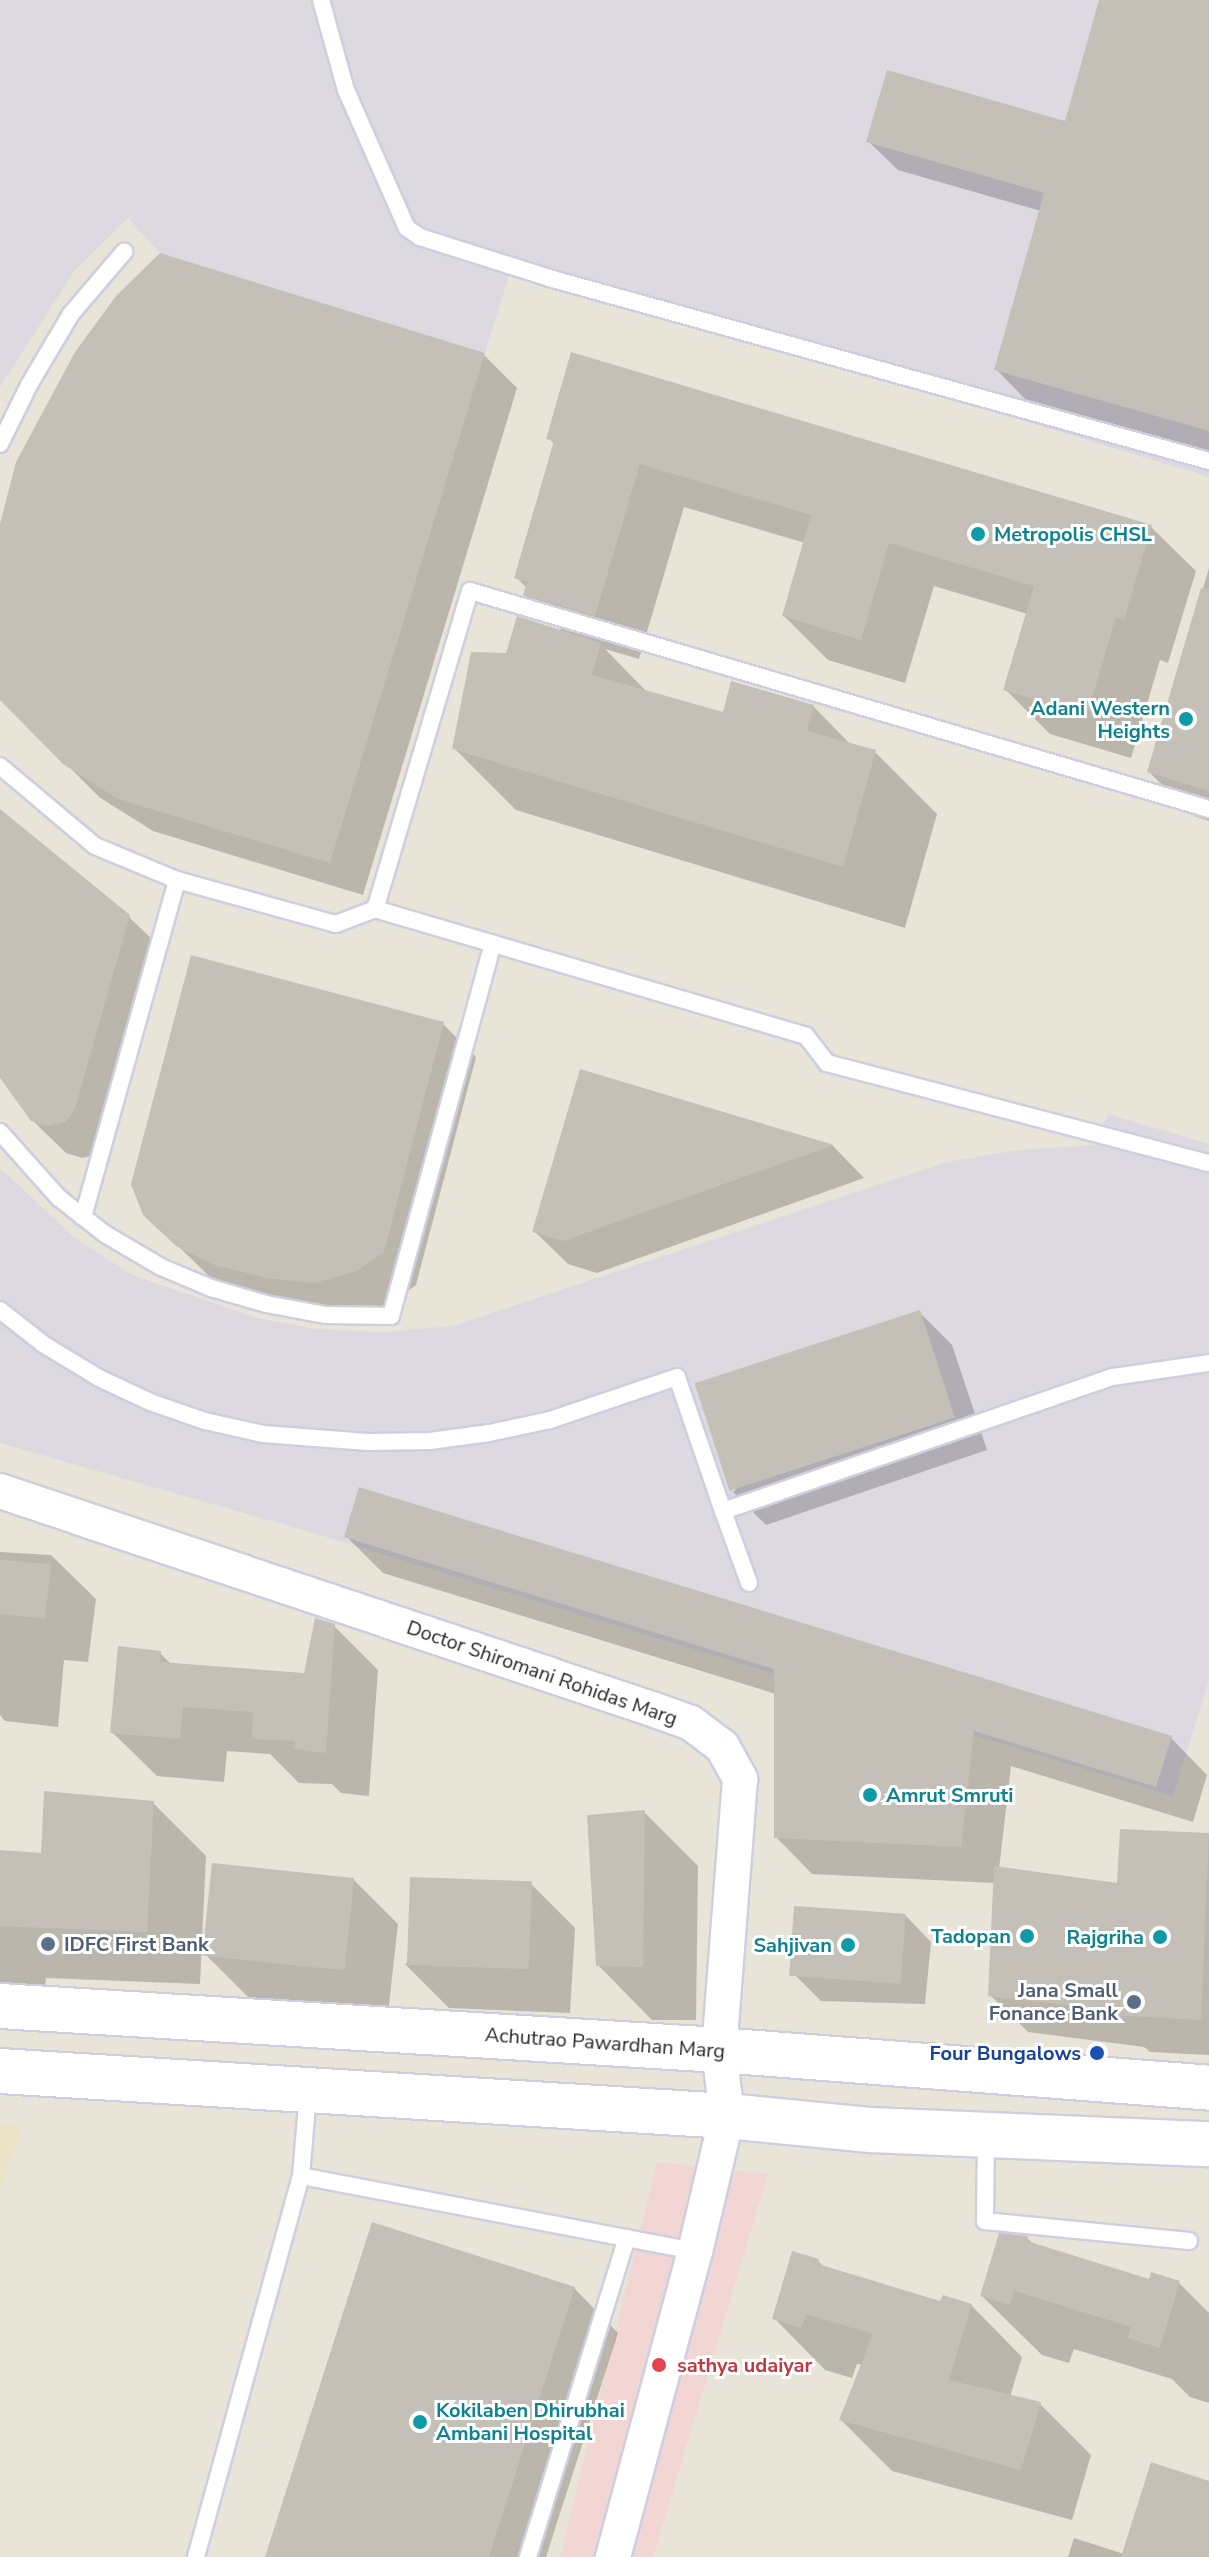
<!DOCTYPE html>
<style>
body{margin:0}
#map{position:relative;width:1209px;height:2557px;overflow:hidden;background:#e9e4d8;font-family:"Nunito Sans",sans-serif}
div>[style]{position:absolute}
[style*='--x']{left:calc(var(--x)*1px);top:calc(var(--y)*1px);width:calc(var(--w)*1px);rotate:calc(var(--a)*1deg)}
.industrial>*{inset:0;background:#dcd9e1}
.education>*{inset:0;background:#ebe3c6}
.medical>*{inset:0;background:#f1d6d4}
.shadow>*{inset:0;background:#0003}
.building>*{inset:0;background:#c4c0b8;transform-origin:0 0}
.roads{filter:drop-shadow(2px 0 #cdcfe0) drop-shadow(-2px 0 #cdcfe0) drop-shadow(0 2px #cdcfe0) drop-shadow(0 -2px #cdcfe0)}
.lane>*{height:16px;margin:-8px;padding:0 8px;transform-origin:8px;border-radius:8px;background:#fff}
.street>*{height:34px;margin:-17px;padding:0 17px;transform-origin:17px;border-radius:17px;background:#fff}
.secondary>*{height:44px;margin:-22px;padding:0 22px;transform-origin:22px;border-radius:22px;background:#fff}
.dots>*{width:22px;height:22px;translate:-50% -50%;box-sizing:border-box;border:4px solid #fff;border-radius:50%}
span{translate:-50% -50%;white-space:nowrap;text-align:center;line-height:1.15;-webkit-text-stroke:6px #fff;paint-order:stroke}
.culture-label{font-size:20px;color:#0d838f;font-weight:700}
.left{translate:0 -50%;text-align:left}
.right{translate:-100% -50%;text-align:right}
.street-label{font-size:20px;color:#262626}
.service-label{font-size:20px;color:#4e5e75;font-weight:700}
.transit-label{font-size:20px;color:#164399;font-weight:700}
.health-label{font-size:20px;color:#be3a42;font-weight:700}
</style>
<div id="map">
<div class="industrial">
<div style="clip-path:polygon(0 0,1209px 0,1209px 477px,512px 266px,485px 353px,160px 253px,128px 218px,75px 270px,0 387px)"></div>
<div style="clip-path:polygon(1108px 1114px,1209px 1144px,1209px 1680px,1173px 1796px,320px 1535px,0 1443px,0 1168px,74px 1237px,132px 1275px,257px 1318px,316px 1329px,382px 1332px,452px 1326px,947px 1162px,1019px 1150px,1095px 1145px)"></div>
</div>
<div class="education">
<div style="clip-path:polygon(0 2124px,22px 2126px,0 2190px)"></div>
</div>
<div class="medical">
<div style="clip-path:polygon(657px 2162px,768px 2174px,653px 2557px,560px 2557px)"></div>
</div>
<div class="shadow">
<div style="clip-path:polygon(1101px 0,1209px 0,1209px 451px,1025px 399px,996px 369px,1041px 211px,898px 170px,868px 141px,1066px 124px)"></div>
<div style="clip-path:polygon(76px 353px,484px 355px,517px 388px,363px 895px,153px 831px,99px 797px,0 697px,0 532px,18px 463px)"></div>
<div style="clip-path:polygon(549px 438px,1151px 527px,1196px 571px,1168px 663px,1160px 660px,1131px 758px,1050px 734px,1006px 690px,1028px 614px,934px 586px,905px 683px,828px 660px,784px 616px,805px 543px,684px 507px,639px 659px,605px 649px,648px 693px,724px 715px,813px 706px,852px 746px,875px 752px,937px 814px,905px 928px,516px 810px,454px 748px,508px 655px,564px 633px,525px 595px,527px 588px,516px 577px,555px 445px)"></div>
<div style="clip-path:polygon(1209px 568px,1209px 821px,1194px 816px,1149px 772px)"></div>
<div style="clip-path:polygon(0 812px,128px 916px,162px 949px,98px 1154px,82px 1158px,66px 1153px,32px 1120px,0 1074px)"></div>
<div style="clip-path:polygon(443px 1024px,476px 1057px,416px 1285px,390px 1304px,349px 1315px,248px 1297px,211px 1278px,145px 1214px)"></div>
<div style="clip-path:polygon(581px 1072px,833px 1146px,864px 1178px,597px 1273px,568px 1264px,535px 1232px)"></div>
<div style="clip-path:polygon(919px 1312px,952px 1345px,987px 1450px,766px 1525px,733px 1492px)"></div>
<div style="clip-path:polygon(346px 1536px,1171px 1738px,1207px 1775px,1193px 1822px,1011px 1766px,999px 1869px,1119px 1885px,1122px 1831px,1209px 1835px,1209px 2055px,1150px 2052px,1144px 2047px,1028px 2032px,990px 1995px,995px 1883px,812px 1874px,776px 1837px,776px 1694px,383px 1573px)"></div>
<div style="clip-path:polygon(0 1552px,51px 1555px,96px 1599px,88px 1662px,64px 1660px,58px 1727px,5px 1721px,0 1715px)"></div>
<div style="clip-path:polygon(334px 1626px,378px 1670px,369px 1796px,341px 1793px,332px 1784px,299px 1783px,270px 1754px,227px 1751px,224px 1782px,157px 1776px,112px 1732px,160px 1653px,172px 1665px,305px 1675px)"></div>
<div style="clip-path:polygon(153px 1803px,206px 1856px,200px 1984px,46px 1978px,45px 1988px,0 1984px,0 1852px,43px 1855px)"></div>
<div style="clip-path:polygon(644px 1812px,698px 1866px,696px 2020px,652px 2020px,598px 1965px)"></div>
<div style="clip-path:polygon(353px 1879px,398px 1924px,388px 2014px,250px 1999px,206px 1955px)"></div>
<div style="clip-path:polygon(531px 1884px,575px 1928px,570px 2013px,449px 2008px,405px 1964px)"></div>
<div style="clip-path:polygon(906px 1916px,931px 1942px,925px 2004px,821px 2001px,795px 1975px)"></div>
<div style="clip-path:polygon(1027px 2238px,1035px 2246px,1150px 2281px,1179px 2283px,1209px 2313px,1209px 2403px,1190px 2397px,1172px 2379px,1074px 2349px,1069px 2363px,1042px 2355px,982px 2296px)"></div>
<div style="clip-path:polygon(818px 2261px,825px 2268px,942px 2304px,971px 2305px,1022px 2357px,1010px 2397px,1040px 2404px,1091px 2455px,1072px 2520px,892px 2471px,841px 2420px,863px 2365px,857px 2364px,852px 2378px,825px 2370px,774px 2318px)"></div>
<div style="clip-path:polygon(574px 2288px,618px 2333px,546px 2557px,267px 2557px)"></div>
<div style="clip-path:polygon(1209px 2483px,1209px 2557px,1068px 2557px,1074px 2538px,1124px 2554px)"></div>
</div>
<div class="building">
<div style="clip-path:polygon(1099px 0,1209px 0,1209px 431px,994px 370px,1044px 193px,866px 142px,887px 70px,1065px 121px)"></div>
<div style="clip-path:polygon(160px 253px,485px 353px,330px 863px,118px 799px,63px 764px,0 700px,0 524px,16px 462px,75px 352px,116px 296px)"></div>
<div style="clip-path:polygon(571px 352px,1152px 525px,1124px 620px,1116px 617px,1087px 715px,1003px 690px,1034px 586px,889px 543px,861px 640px,782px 616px,811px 515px,640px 464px,595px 616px,523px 595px,527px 582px,514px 578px,554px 441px,546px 439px)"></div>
<div style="clip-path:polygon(1201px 588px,1209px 589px,1209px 791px,1147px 772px)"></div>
<div style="clip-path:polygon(517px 616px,601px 643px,592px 675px,723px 712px,731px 681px,814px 705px,807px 731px,876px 750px,843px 867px,452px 749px,471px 652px,506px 653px)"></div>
<div style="clip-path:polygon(0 809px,130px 915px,75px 1109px,65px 1122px,47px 1126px,31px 1121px,0 1078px)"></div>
<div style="clip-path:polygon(191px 955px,444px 1022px,384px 1252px,357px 1271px,315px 1283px,266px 1278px,214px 1265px,176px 1246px,143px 1215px,131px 1184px)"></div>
<div style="clip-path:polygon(580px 1069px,717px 1110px,834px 1145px,563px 1241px,532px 1232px)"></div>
<div style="left:920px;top:1310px;width:113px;height:237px;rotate:72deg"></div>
<div style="clip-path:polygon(359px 1487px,1172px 1736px,1156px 1787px,974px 1731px,961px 1847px,774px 1838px,774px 1669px,344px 1537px)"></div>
<div style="clip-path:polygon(0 1560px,51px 1564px,45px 1619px,0 1614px)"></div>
<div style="clip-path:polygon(315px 1618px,335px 1624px,326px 1753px,294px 1749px,295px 1741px,252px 1739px,253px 1712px,183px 1707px,180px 1739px,110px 1733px,118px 1646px,161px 1651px,160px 1662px,304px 1673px)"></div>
<div style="clip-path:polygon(44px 1791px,154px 1801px,147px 1932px,0 1926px,0 1850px,41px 1853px)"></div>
<div style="clip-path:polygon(645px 1810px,643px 1967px,596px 1966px,587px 1815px)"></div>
<div style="clip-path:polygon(1120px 1829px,1209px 1833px,1201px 2020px,1111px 2015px,1111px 2010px,988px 1996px,994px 1866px,1117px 1883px)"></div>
<div style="left:212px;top:1863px;width:143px;height:93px;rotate:6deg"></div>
<div style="left:410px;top:1877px;width:122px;height:88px;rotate:2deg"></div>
<div style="left:794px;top:1906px;width:112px;height:70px;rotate:4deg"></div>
<div style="clip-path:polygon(372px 2222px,575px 2287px,489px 2557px,265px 2557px)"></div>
<div style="clip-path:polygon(999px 2233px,1028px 2236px,1027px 2241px,1149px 2279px,1151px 2272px,1180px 2281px,1160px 2348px,1128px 2338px,1131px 2327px,1014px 2291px,1010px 2305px,980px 2296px)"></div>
<div style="clip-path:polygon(792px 2251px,819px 2259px,818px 2264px,940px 2301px,943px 2295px,972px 2304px,949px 2380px,1041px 2402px,1021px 2470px,839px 2420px,873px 2334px,806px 2314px,801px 2328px,772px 2319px)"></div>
<div style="clip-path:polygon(1151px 2462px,1209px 2481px,1209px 2557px,1121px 2557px)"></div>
</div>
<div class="roads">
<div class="lane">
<div style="--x:321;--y:0;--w:93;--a:74.5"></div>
<div style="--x:346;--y:90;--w:151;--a:66.2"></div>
<div style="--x:407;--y:228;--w:16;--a:35"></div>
<div style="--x:420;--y:237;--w:135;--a:17.6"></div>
<div style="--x:549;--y:278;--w:685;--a:15.5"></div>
<div style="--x:0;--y:444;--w:66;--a:-63.8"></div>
<div style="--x:29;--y:385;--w:82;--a:-59.4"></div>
<div style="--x:71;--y:314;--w:82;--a:-49.5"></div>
<div style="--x:0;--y:766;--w:124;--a:40.1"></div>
<div style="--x:95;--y:846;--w:89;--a:22.5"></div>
<div style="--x:177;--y:880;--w:165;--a:15.5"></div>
<div style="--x:336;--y:924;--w:42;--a:-21"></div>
<div style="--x:1209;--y:809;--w:770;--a:-163.56"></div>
<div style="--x:470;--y:591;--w:332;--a:106.6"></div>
<div style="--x:375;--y:909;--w:449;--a:16.4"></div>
<div style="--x:806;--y:1036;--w:34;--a:52"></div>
<div style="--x:827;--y:1063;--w:395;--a:14.7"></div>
<div style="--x:0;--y:1132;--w:89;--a:48.2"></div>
<div style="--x:59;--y:1198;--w:58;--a:38"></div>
<div style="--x:105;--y:1234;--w:65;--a:30.5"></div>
<div style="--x:161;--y:1267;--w:54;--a:22.8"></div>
<div style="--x:211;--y:1288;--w:57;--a:16.2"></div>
<div style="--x:266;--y:1304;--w:61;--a:10.4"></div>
<div style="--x:326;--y:1315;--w:65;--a:0.9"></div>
<div style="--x:391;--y:1316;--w:386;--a:-74.7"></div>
<div style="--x:83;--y:1217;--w:350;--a:-74.4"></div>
<div style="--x:0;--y:1310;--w:55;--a:38.3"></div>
<div style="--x:43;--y:1344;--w:66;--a:31.3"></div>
<div style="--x:99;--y:1378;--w:56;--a:25.2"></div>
<div style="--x:150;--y:1402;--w:58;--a:19.1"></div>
<div style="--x:205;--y:1421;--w:59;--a:12.6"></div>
<div style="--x:263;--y:1434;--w:105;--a:4.4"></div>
<div style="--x:368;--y:1442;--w:62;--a:-0.9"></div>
<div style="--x:430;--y:1441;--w:60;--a:-7.7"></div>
<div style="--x:489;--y:1433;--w:62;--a:-12"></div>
<div style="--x:550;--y:1420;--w:134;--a:-18.7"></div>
<div style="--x:677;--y:1377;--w:142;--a:71.1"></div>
<div style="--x:749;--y:1583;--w:77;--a:-109.9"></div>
<div style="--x:723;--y:1511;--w:412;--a:-19"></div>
<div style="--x:1113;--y:1377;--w:97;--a:-8.3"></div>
<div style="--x:986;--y:2136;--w:85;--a:90.7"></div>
<div style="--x:985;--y:2221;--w:205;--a:5.6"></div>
<div style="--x:301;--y:2176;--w:401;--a:10.8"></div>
<div style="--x:196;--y:2557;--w:395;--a:-74.6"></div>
<div style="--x:301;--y:2176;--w:84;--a:-85.2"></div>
<div style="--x:528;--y:2557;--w:334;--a:-72.8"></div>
</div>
<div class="street">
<div style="--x:0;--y:1491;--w:687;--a:18.49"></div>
<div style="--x:652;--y:1709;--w:41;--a:19.7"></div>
<div style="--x:691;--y:1723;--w:39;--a:37"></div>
<div style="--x:722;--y:1746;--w:38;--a:61"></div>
<div style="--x:740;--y:1779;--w:272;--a:94.4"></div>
<div style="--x:719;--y:2050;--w:66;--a:83.1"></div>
<div style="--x:727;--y:2116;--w:139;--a:103.3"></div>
<div style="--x:695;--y:2251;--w:317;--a:105"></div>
</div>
<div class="secondary">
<div style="--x:0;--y:2006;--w:720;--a:3.5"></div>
<div style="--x:719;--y:2050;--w:491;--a:4.4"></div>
<div style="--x:0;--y:2071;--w:728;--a:3.54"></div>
<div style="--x:727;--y:2116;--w:145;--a:5.6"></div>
<div style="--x:871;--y:2130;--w:338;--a:2.4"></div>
</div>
</div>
<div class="dots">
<div style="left:978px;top:534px;background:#0f9aa8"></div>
<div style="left:1186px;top:719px;background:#0f9aa8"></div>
<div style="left:870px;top:1795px;background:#0f9aa8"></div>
<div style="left:1027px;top:1936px;background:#0f9aa8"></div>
<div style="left:1160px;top:1937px;background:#0f9aa8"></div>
<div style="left:48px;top:1944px;background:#5c6f8a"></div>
<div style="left:848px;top:1945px;background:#0f9aa8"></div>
<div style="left:1134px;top:2002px;background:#5c6f8a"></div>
<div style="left:1097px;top:2053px;background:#1a4fb4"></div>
<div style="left:659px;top:2365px;background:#e0444e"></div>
<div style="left:420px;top:2422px;background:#0f9aa8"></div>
</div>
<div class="culture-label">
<span class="left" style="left:994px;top:534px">Metropolis CHSL</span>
<span class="right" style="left:1170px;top:720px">Adani Western<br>Heights</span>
<span class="left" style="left:886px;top:1795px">Amrut Smruti</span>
<span class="right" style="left:1011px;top:1936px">Tadopan</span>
<span class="right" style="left:1144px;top:1937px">Rajgriha</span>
<span class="right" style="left:832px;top:1945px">Sahjivan</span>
<span class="left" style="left:436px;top:2422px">Kokilaben Dhirubhai<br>Ambani Hospital</span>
</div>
<div class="street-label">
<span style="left:542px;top:1673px;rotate:19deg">Doctor Shiromani Rohidas Marg</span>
<span style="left:605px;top:2043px;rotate:4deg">Achutrao Pawardhan Marg</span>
</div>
<div class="service-label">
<span class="left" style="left:64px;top:1944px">IDFC First Bank</span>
<span class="right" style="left:1118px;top:2002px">Jana Small<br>Fonance Bank</span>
</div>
<div class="transit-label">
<span class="right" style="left:1081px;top:2053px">Four Bungalows</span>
</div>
<div class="health-label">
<span class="left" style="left:677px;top:2365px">sathya udaiyar</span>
</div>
</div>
